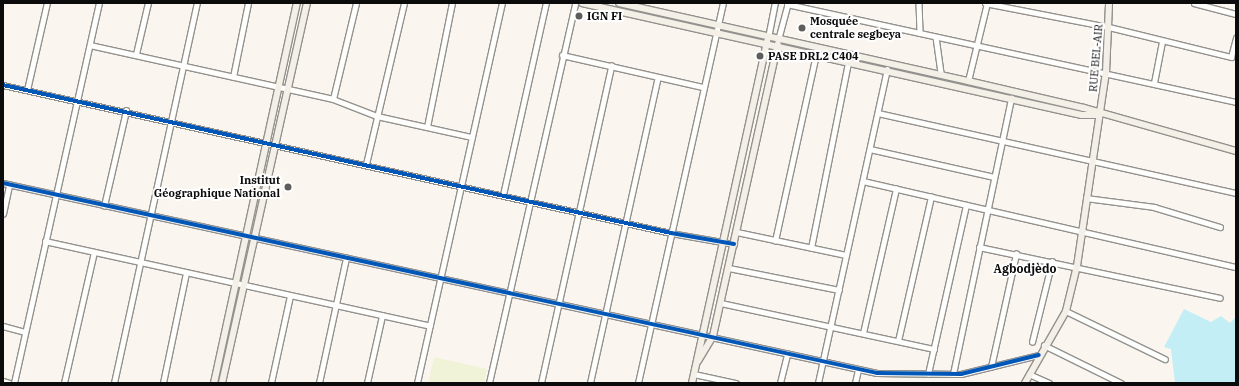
<!DOCTYPE html>
<meta charset="utf-8">
<style>
body{margin:0}
#map{position:relative;width:1239px;height:386px;overflow:hidden;background:#faf6ef;font-family:"IBM Plex Serif",serif}
div>[style]{position:absolute}
[style*='--x']{left:calc(var(--x)*1px);top:calc(var(--y)*1px);width:calc(var(--w)*1px);rotate:calc(var(--a)*1deg)}
.pitch>*{inset:0;background:#f1f3d8}
.water>*{inset:0;background:#c4eef5}
.stream>*{height:1.5px;margin:-0.75px;padding:0 0.75px;transform-origin:0.75px;border-radius:0.75px;background:#c4eef5}
.roads{filter:drop-shadow(1px 0 #93918e) drop-shadow(-1px 0 #93918e) drop-shadow(0 1px #93918e) drop-shadow(0 -1px #93918e)}
.street>*{height:4.5px;margin:-2.25px;padding:0 2.25px;transform-origin:2.25px;border-radius:2.25px;background:#fefefd}
.secondary>*{height:6px;margin:-3px;padding:0 3px;transform-origin:3px;border-radius:3px;background:#f4f0e8}
.cycleway>*{height:4px;margin:-2px;padding:0 2px;transform-origin:2px;border-radius:2px;background:#0057b8}
.dots>*{width:11px;height:11px;translate:-50% -50%;box-sizing:border-box;border:2px solid #fff;border-radius:50%}
span{translate:-50% -50%;white-space:nowrap;text-align:center;line-height:1.15;-webkit-text-stroke:4px #fff;paint-order:stroke}
.poi-label{font-size:11px;color:#0b0b0b;font-weight:700}
.left{translate:0 -50%;text-align:left}
.right{translate:-100% -50%;text-align:right}
.street-label{font-size:11px;color:#0b0b0b}
.neighbourhood-label{font-size:12px;color:#0b0b0b;font-weight:700}
.frame{position:absolute;inset:0;border:4px solid #0b0b0b;pointer-events:none}
</style>
<div id="map">
<div class="pitch">
<div style="clip-path:polygon(434px 357px,487px 369px,484px 383px,428px 383px)"></div>
</div>
<div class="water">
<div style="clip-path:polygon(1184px 309px,1211px 322px,1221px 316px,1230px 323px,1236px 317px,1236px 383px,1175px 383px,1171px 349px,1164px 347px)"></div>
</div>
<div class="stream">
<div style="--x:772;--y:35;--w:33;--a:-78"></div>
</div>
<div class="roads">
<div class="street">
<div style="--x:919;--y:3;--w:30;--a:88"></div>
<div style="--x:985;--y:3;--w:126;--a:11"></div>
<div style="--x:1109;--y:27;--w:126;--a:13.8"></div>
<div style="--x:1231;--y:57;--w:20;--a:-75"></div>
<div style="--x:1194;--y:3;--w:43;--a:14.7"></div>
<div style="--x:787;--y:4;--w:460;--a:12.3"></div>
<div style="--x:936;--y:37;--w:37;--a:82"></div>
<div style="--x:768;--y:38;--w:36;--a:-79"></div>
<div style="--x:778;--y:40;--w:38;--a:-75"></div>
<div style="--x:90;--y:45;--w:249;--a:12.5"></div>
<div style="--x:333;--y:99;--w:47;--a:21.1"></div>
<div style="--x:377;--y:116;--w:97;--a:12.5"></div>
<div style="--x:136;--y:54;--w:52;--a:-76.8"></div>
<div style="--x:562;--y:55;--w:145;--a:12.8"></div>
<div style="--x:233;--y:77;--w:76;--a:-78.5"></div>
<div style="--x:968;--y:81;--w:80;--a:-76.3"></div>
<div style="--x:1154;--y:83;--w:42;--a:-79"></div>
<div style="--x:3;--y:85;--w:684;--a:12.49"></div>
<div style="--x:671;--y:233;--w:64;--a:9.9"></div>
<div style="--x:27;--y:90;--w:89;--a:-77.1"></div>
<div style="--x:333;--y:99;--w:99;--a:-76.5"></div>
<div style="--x:878;--y:113;--w:367;--a:12.6"></div>
<div style="--x:427;--y:127;--w:126;--a:-78.6"></div>
<div style="--x:870;--y:149;--w:127;--a:12.7"></div>
<div style="--x:366;--y:164;--w:165;--a:-76.7"></div>
<div style="--x:863;--y:181;--w:383;--a:13"></div>
<div style="--x:3;--y:183;--w:894;--a:12.26"></div>
<div style="--x:877;--y:373;--w:84;--a:0.7"></div>
<div style="--x:961;--y:374;--w:80;--a:-13.7"></div>
<div style="--x:503;--y:195;--w:197;--a:-77.4"></div>
<div style="--x:1086;--y:198;--w:69;--a:7.5"></div>
<div style="--x:1154;--y:207;--w:69;--a:16.9"></div>
<div style="--x:104;--y:206;--w:98;--a:-77"></div>
<div style="--x:3;--y:214;--w:30;--a:-78"></div>
<div style="--x:737;--y:232;--w:111;--a:11.9"></div>
<div style="--x:45;--y:241;--w:394;--a:12.4"></div>
<div style="--x:775;--y:241;--w:191;--a:-77.6"></div>
<div style="--x:979;--y:247;--w:246;--a:11.9"></div>
<div style="--x:811;--y:248;--w:190;--a:-78.7"></div>
<div style="--x:729;--y:268;--w:112;--a:11.3"></div>
<div style="--x:721;--y:303;--w:218;--a:12.2"></div>
<div style="--x:1066;--y:311;--w:110;--a:25.9"></div>
<div style="--x:3;--y:326;--w:23;--a:15"></div>
<div style="--x:863;--y:333;--w:148;--a:-77.1"></div>
<div style="--x:898;--y:341;--w:148;--a:-77.1"></div>
<div style="--x:1032;--y:342;--w:83;--a:-76.1"></div>
<div style="--x:1044;--y:345;--w:86;--a:26.3"></div>
<div style="--x:991;--y:367;--w:116;--a:-77.5"></div>
<div style="--x:694;--y:374;--w:43;--a:12.1"></div>
<div style="--x:928;--y:374;--w:173;--a:-77.3"></div>
<div style="--x:953;--y:374;--w:282;--a:-78.1"></div>
<div style="--x:1029;--y:374;--w:22;--a:24"></div>
<div style="--x:3;--y:381;--w:6;--a:18"></div>
<div style="--x:14;--y:383;--w:389;--a:-77.4"></div>
<div style="--x:64;--y:383;--w:134;--a:-77.1"></div>
<div style="--x:114;--y:383;--w:389;--a:-77.7"></div>
<div style="--x:163;--y:383;--w:112;--a:-78.2"></div>
<div style="--x:271;--y:383;--w:89;--a:-77.7"></div>
<div style="--x:319;--y:383;--w:128;--a:-77.8"></div>
<div style="--x:367;--y:383;--w:69;--a:-77.4"></div>
<div style="--x:417;--y:383;--w:389;--a:-77.4"></div>
<div style="--x:489;--y:383;--w:390;--a:-77.2"></div>
<div style="--x:541;--y:383;--w:325;--a:-77.5"></div>
<div style="--x:590;--y:383;--w:313;--a:-77.5"></div>
<div style="--x:638;--y:383;--w:389;--a:-77.4"></div>
<div style="--x:780;--y:383;--w:30;--a:-76"></div>
<div style="--x:818;--y:383;--w:321;--a:-77.6"></div>
<div style="--x:855;--y:383;--w:13;--a:-77"></div>
</div>
<div class="secondary">
<div style="--x:582;--y:3;--w:512;--a:12.63"></div>
<div style="--x:1082;--y:115;--w:17;--a:0"></div>
<div style="--x:619;--y:3;--w:358;--a:12.6"></div>
<div style="--x:968;--y:81;--w:119;--a:13.1"></div>
<div style="--x:1084;--y:108;--w:158;--a:15.8"></div>
<div style="--x:698;--y:361;--w:29;--a:-59"></div>
<div style="--x:713;--y:336;--w:299;--a:-77.5"></div>
<div style="--x:214;--y:383;--w:389;--a:-77.7"></div>
<div style="--x:222;--y:383;--w:389;--a:-77.4"></div>
<div style="--x:692;--y:383;--w:350;--a:-77.6"></div>
<div style="--x:1025;--y:383;--w:83;--a:-60.3"></div>
<div style="--x:1066;--y:311;--w:46;--a:-76.3"></div>
<div style="--x:1077;--y:266;--w:195;--a:-81.5"></div>
<div style="--x:1106;--y:73;--w:70;--a:-87.5"></div>
</div>
</div>
<div class="cycleway">
<div style="--x:3;--y:85;--w:684;--a:12.49"></div>
<div style="--x:671;--y:233;--w:64;--a:9.9"></div>
<div style="--x:3;--y:183;--w:894;--a:12.26"></div>
<div style="--x:877;--y:373;--w:84;--a:0.7"></div>
<div style="--x:961;--y:374;--w:80;--a:-13.7"></div>
</div>
<div class="dots">
<div style="left:579px;top:16px;background:#5f5d5b"></div>
<div style="left:802px;top:28px;background:#5f5d5b"></div>
<div style="left:760px;top:56px;background:#5f5d5b"></div>
<div style="left:288px;top:187px;background:#5f5d5b"></div>
</div>
<div class="poi-label">
<span class="left" style="left:587px;top:16px">IGN FI</span>
<span class="left" style="left:810px;top:28px">Mosquée<br>centrale segbeya</span>
<span class="left" style="left:768px;top:56px">PASE DRL2 C404</span>
<span class="right" style="left:280px;top:187px">Institut<br>Géographique National</span>
</div>
<div class="street-label">
<span style="left:1096px;top:58px;rotate:-85deg">RUE BEL-AIR</span>
</div>
<div class="neighbourhood-label">
<span style="left:1025px;top:269px">Agbodjèdo</span>
</div>
<div class="frame"></div>
</div>
